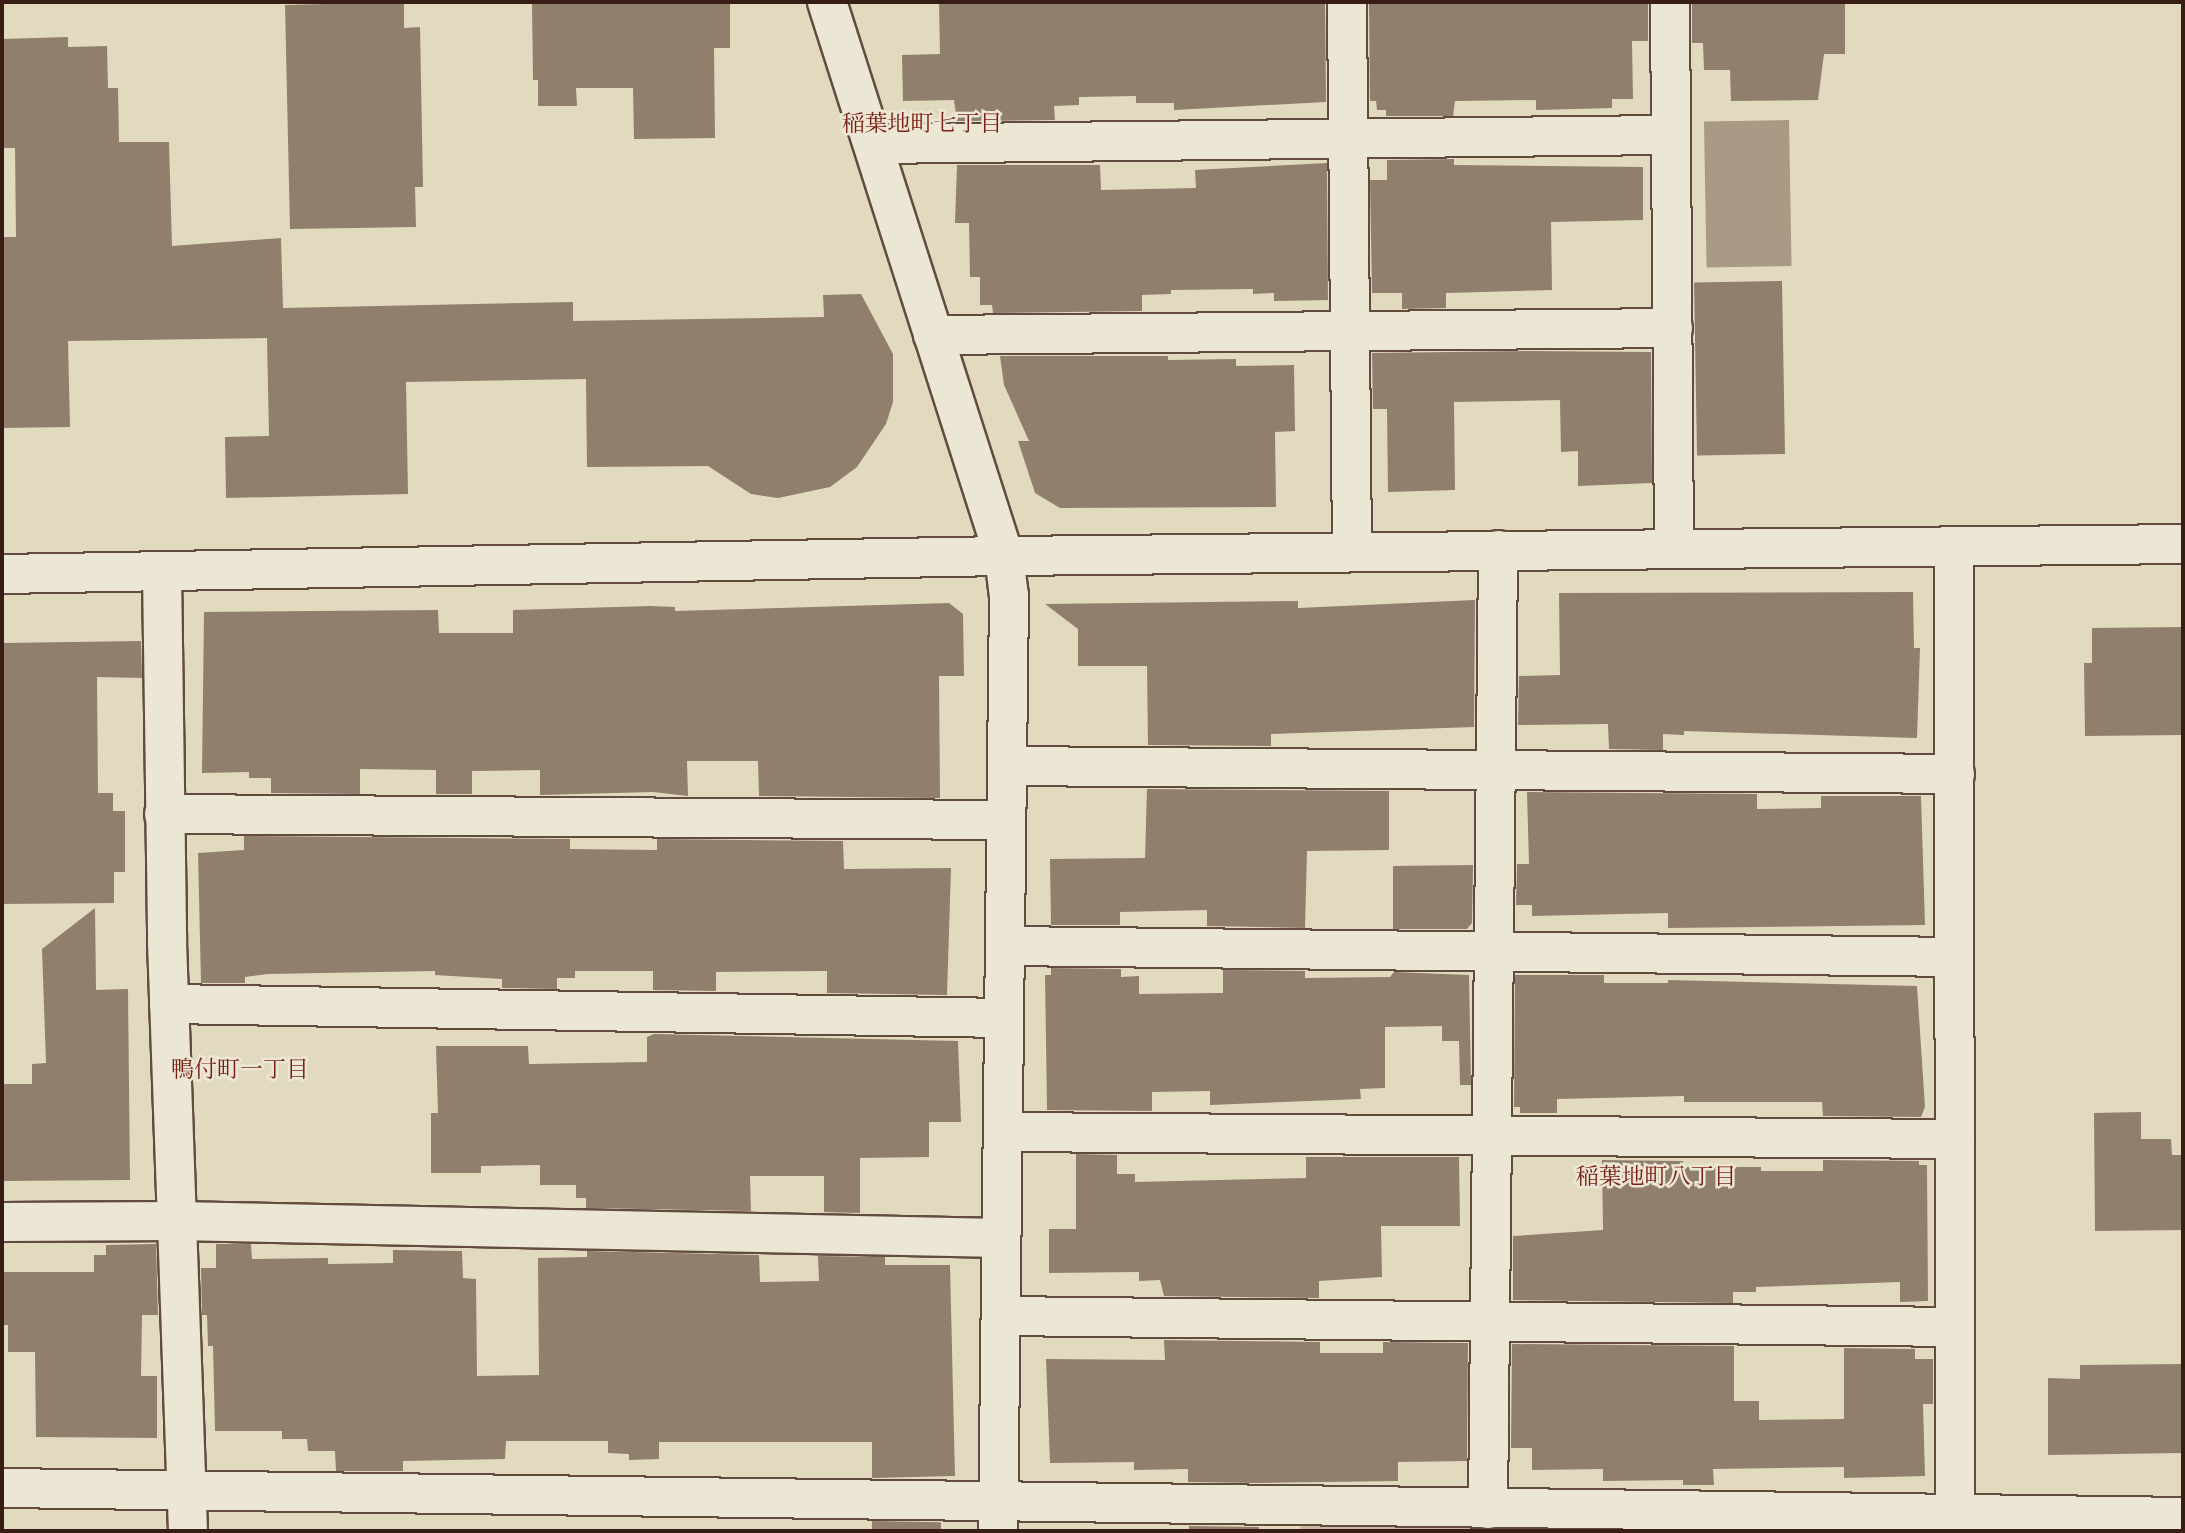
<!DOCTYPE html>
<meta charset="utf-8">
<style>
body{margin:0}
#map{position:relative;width:2185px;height:1533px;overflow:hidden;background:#e2dabf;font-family:"Gentium Book Plus","Noto Serif JP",serif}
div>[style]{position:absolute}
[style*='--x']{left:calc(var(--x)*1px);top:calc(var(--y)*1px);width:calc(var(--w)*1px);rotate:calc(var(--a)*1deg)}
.green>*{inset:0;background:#c5baa2}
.water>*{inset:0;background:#a89a85;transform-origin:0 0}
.building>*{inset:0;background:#907f6d;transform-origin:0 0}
.roads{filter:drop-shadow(2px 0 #624c3f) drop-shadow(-2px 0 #624c3f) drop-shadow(0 2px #624c3f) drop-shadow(0 -2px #624c3f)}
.minor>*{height:38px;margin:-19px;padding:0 19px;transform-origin:19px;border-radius:19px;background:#ece7d5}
.tertiary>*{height:38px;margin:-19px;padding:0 19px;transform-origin:19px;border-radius:19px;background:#ece7d5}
span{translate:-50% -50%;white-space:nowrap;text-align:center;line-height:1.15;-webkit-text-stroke:5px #ece7d5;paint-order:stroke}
.neighbourhood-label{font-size:23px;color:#7a1f14}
.frame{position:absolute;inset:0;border:4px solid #371d14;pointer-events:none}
</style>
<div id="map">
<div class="green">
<div style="clip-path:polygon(1302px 1523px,1598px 1531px,1299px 1531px)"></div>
</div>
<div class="water">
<div style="left:1789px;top:120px;width:146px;height:85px;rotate:89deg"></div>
</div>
<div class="building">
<div style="clip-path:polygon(404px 2px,404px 28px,420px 27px,423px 187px,415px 187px,416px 227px,290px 229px,285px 5px)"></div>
<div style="clip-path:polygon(532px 2px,730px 2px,730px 48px,714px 48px,715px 138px,634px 139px,633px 88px,576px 88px,577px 106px,538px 106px,538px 80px,533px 80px)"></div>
<div style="clip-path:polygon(939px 2px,1325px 2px,1326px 102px,1174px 110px,1174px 103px,1136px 103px,1136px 96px,1079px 97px,1079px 105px,1054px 106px,1055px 120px,957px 121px,954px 100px,903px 101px,902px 55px,940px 54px)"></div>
<div style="clip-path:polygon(1369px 2px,1648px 2px,1648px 41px,1632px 41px,1633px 99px,1612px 99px,1612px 108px,1536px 110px,1536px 100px,1455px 101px,1453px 116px,1386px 116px,1386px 110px,1377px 110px,1376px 101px,1370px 101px)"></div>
<div style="clip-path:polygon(1692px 2px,1845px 2px,1845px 54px,1824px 54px,1818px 100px,1731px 101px,1730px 70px,1704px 70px,1703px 43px,1692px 43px)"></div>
<div style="clip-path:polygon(68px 37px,68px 47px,107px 46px,108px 88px,118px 88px,119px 142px,169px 142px,172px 246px,281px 238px,283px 308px,573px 302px,573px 321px,824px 317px,823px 295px,861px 294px,893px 354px,893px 402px,886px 424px,857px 467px,830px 487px,778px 498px,751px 494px,708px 466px,587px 467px,586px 379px,406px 382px,408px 494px,226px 498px,225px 437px,269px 436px,267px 338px,68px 341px,70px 427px,2px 428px,2px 237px,16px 237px,15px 148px,2px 148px,2px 39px)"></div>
<div style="clip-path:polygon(1454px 159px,1454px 165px,1643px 167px,1643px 220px,1551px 222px,1552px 290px,1446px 293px,1446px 308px,1402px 309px,1402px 293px,1372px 293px,1370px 180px,1387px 180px,1387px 160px)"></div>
<div style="clip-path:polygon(1327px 163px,1328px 300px,1274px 301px,1274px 293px,1253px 294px,1253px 289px,1171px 290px,1171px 294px,1142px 295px,1142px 311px,993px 313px,992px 305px,980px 305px,980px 277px,970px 277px,969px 223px,955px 223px,957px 165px,1100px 165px,1101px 190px,1196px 188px,1195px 170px)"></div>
<div style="left:1782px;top:281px;width:173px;height:88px;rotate:89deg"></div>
<div style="clip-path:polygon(1526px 351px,1651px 352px,1652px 483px,1578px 486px,1578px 451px,1561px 452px,1560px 400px,1454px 402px,1455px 490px,1388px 492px,1387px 409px,1373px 409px,1372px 353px)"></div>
<div style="clip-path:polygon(1000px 356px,1168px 356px,1168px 360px,1236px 359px,1236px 366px,1294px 365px,1295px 431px,1275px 432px,1276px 507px,1060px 508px,1035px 493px,1018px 441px,1029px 441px,1004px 385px)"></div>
<div style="clip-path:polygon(1913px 592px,1914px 648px,1920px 648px,1917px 738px,1684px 731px,1684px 735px,1663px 734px,1663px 750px,1609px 749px,1608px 724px,1518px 725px,1519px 676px,1560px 675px,1559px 593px)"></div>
<div style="clip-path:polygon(1475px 600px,1474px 727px,1271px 734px,1271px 746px,1148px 745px,1147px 666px,1078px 666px,1078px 629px,1045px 604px,1298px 601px,1298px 608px)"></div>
<div style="clip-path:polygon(949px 603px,963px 614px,964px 676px,939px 676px,940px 798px,759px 796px,758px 761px,687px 761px,688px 796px,653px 792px,540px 795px,540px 770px,472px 771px,472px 794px,436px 794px,436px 770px,360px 769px,360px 794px,271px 793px,271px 778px,249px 778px,249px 772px,202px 773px,204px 612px,438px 610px,439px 633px,513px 633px,513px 610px,650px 606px,675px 607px,675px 611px)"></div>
<div style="clip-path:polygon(2183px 627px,2183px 735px,2085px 736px,2084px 663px,2092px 663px,2092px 628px)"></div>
<div style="clip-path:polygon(141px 641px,142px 678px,97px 677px,98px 793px,113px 793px,113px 811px,125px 811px,125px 872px,114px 872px,114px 903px,2px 904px,2px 643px)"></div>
<div style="clip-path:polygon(1147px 789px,1389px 791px,1389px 850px,1307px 851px,1305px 928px,1207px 926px,1207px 910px,1120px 912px,1120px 925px,1051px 925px,1050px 859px,1145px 858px)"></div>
<div style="clip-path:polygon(1527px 792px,1757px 794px,1757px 809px,1821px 808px,1821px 796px,1921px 796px,1925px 925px,1668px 928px,1668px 913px,1532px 916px,1532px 905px,1516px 905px,1517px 864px,1529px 864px)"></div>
<div style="clip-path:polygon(244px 836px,570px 839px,570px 849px,657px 850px,657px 839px,843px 841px,844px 869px,951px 868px,947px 995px,827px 993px,827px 971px,716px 972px,716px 991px,653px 990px,653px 971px,575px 971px,575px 978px,557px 978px,557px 989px,502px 988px,502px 979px,435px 975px,435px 971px,268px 974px,245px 977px,245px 983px,201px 983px,198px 853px,244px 850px)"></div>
<div style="clip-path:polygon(1473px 865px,1472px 923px,1467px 929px,1393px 929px,1393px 866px)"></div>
<div style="clip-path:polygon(95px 908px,96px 990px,128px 989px,130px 1180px,2px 1181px,2px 1084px,32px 1084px,32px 1064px,46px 1063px,42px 949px)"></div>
<div style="clip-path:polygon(1051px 968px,1121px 969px,1121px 977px,1139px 976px,1139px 994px,1223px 993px,1223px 970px,1305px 971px,1305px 978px,1390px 977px,1394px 972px,1469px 975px,1471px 1085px,1460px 1085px,1459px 1041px,1442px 1041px,1442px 1026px,1385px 1027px,1385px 1088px,1360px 1089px,1361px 1099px,1210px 1105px,1210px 1091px,1152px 1092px,1152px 1111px,1047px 1110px,1045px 975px,1051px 975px)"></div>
<div style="clip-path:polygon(1515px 975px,1604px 975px,1604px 983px,1668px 983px,1668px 980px,1917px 986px,1925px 1107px,1921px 1117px,1823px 1116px,1822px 1102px,1684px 1102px,1684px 1096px,1557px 1099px,1557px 1113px,1520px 1113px,1520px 1107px,1514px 1107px)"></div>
<div style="clip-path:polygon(654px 1034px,958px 1041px,961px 1122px,929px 1122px,929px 1157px,860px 1158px,860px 1213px,824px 1212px,824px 1176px,750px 1176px,751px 1211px,586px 1208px,586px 1198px,576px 1198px,576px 1185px,540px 1185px,540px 1165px,481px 1166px,481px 1173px,431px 1173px,431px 1113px,438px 1113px,436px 1046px,528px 1046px,529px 1064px,647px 1062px,647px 1037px)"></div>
<div style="clip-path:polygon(2141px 1112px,2141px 1139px,2171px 1139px,2172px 1155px,2183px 1155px,2183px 1230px,2095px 1231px,2094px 1113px)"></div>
<div style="clip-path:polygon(1076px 1154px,1117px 1155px,1117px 1174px,1135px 1174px,1135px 1182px,1306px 1178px,1306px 1157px,1459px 1157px,1460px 1226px,1381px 1226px,1382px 1277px,1319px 1281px,1319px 1298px,1164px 1296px,1160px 1280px,1139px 1281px,1139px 1272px,1049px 1273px,1049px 1229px,1076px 1229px)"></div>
<div style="clip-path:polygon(1602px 1160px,1683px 1161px,1683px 1167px,1761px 1167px,1761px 1171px,1823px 1171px,1823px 1160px,1919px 1161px,1919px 1165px,1927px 1165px,1928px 1301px,1900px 1302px,1900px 1282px,1756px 1287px,1756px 1292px,1733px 1292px,1733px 1303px,1513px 1300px,1513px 1236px,1603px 1230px)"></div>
<div style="clip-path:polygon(156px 1244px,158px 1315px,142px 1315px,141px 1376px,157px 1376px,157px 1438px,36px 1437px,35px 1352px,8px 1352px,8px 1325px,2px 1325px,2px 1272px,94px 1272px,94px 1255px,106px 1255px,106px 1245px)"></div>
<div style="clip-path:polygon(216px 1244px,251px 1244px,252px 1259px,328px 1258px,328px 1264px,393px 1263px,393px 1250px,462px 1251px,463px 1278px,476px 1279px,477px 1376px,539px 1375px,538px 1258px,587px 1257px,587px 1251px,759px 1255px,760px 1282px,819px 1281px,818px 1256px,885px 1257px,885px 1265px,950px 1265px,955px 1476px,872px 1478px,872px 1442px,659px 1442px,659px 1459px,629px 1460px,629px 1454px,608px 1453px,608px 1441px,506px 1441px,505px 1459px,403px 1461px,403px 1471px,336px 1471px,335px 1451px,308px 1451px,307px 1439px,282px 1439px,282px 1431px,215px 1431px,213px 1346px,208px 1346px,207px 1315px,202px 1315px,201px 1268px,216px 1268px)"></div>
<div style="clip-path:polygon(1164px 1340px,1320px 1342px,1320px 1353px,1383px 1353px,1383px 1342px,1468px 1343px,1467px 1461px,1398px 1462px,1398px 1481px,1259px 1483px,1188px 1482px,1188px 1469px,1134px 1470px,1134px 1462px,1050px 1463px,1046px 1359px,1165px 1360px)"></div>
<div style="clip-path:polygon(1512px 1344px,1734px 1346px,1734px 1401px,1759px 1401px,1759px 1420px,1844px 1419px,1844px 1348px,1915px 1349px,1915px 1359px,1933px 1359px,1933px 1404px,1923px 1404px,1925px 1476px,1844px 1478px,1844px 1467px,1713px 1469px,1714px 1485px,1683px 1485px,1683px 1480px,1603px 1481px,1603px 1469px,1532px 1470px,1532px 1448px,1511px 1448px)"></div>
<div style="clip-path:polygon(2183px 1364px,2183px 1453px,2048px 1455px,2048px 1378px,2080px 1379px,2080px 1365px)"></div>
<div style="left:872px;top:1521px;width:69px;height:10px;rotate:1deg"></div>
<div style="clip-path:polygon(1189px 1526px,1259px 1527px,1259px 1531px,1189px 1531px)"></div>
</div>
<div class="roads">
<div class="minor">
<div style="--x:1347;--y:2;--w:550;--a:89.48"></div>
<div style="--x:1670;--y:2;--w:546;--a:89.58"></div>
<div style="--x:873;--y:144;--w:798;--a:-0.65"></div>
<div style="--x:933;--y:335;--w:740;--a:-0.54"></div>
<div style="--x:1954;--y:546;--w:968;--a:89.94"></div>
<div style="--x:162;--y:571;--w:371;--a:89.2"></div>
<div style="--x:167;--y:942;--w:589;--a:87.96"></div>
<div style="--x:1007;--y:766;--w:948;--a:0.48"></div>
<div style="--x:164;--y:814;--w:842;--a:0.41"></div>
<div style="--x:1005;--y:946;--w:949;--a:0.66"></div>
<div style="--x:169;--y:1004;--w:835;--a:0.96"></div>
<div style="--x:1003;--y:1132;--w:952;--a:0.42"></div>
<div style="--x:2;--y:1222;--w:175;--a:-0.3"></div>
<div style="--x:177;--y:1221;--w:824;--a:1.18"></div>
<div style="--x:1001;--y:1316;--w:954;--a:0.66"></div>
<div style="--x:2;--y:1488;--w:2181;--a:0.76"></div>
<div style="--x:1488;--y:1509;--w:959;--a:-89.4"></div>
</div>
<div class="tertiary">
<div style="--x:827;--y:2;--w:582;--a:72.28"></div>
<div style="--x:1004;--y:556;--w:39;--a:83"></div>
<div style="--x:1009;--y:595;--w:936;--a:90.67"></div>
<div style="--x:2;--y:574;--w:1002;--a:-1.03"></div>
<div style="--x:1004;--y:556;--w:1179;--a:-0.58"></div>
</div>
</div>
<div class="neighbourhood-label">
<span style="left:922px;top:123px">稲葉地町七丁目</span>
<span style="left:240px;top:1069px">鴨付町一丁目</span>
<span style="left:1656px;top:1176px">稲葉地町八丁目</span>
</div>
<div class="frame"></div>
</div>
